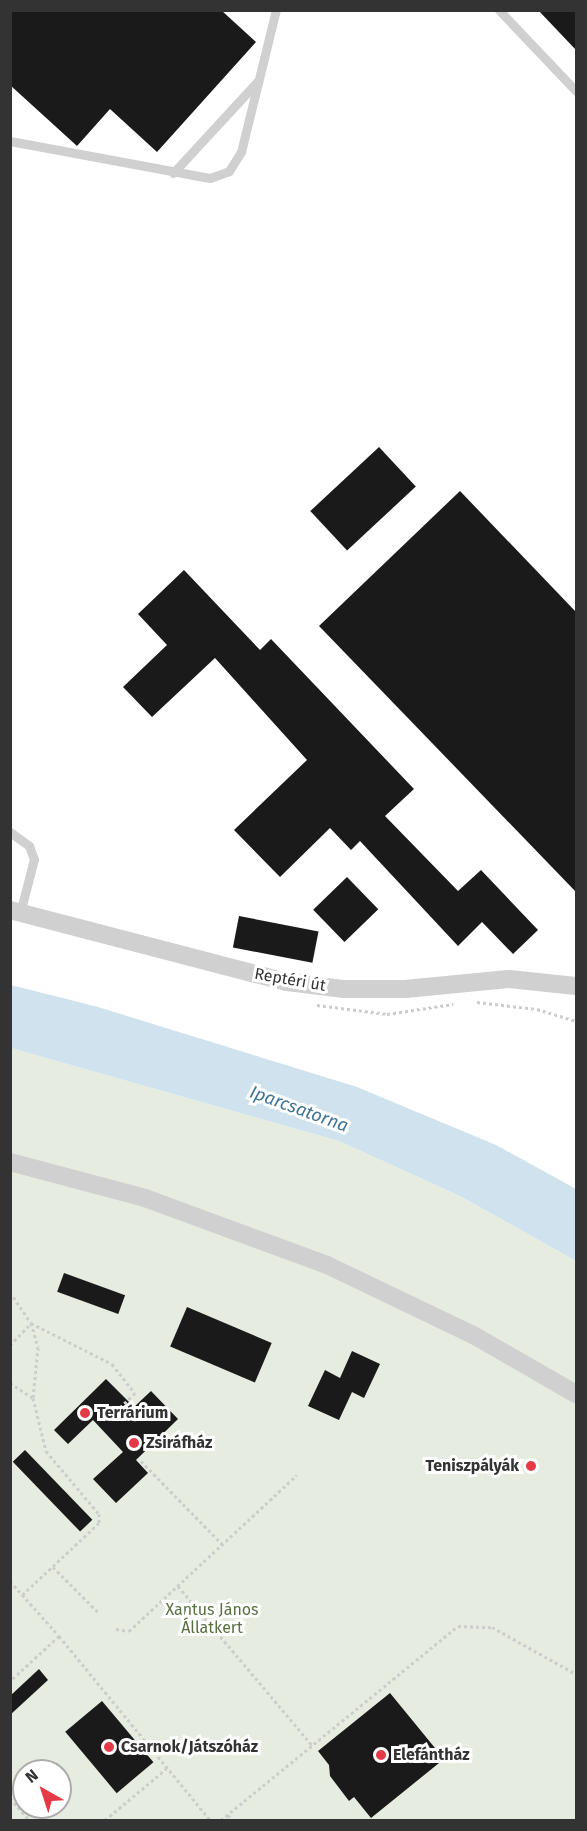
<!DOCTYPE html>
<meta charset="utf-8">
<style>
body{margin:0}
#map{position:relative;width:587px;height:1831px;overflow:hidden;background:#fff;font-family:"Fira Sans",sans-serif}
div>[style]{position:absolute}
[style*='--x']{left:calc(var(--x)*1px);top:calc(var(--y)*1px);width:calc(var(--w)*1px);rotate:calc(var(--a)*1deg)}
.green>*{inset:0;background:#e6ecdf}
.water>*{inset:0;background:#cfe2ee}
.building>*{inset:0;background:#1a1a1a;transform-origin:0 0}
.path>*{height:3px;margin-top:-1.5px;transform-origin:0;background:repeating-linear-gradient(90deg,#cdcdcd 0 3px,transparent 0 6px)}
.lane>*{height:9px;margin:-4.5px;padding:0 4.5px;transform-origin:4.5px;border-radius:4.5px;background:#d0d0d0}
.street>*{height:18px;margin:-9px;padding:0 9px;transform-origin:9px;border-radius:9px;background:#d0d0d0}
.dots>*{width:16px;height:16px;translate:-50% -50%;box-sizing:border-box;border:3px solid #fff;border-radius:50%}
span{translate:-50% -50%;white-space:nowrap;text-align:center;line-height:1.15;-webkit-text-stroke:6px #fff;paint-order:stroke}
.street-label{font-size:16px;color:#333}
.poi-label{font-size:16px;color:#333;font-weight:700}
.left{translate:0 -50%;text-align:left}
.right{translate:-100% -50%;text-align:right}
.park-label{font-size:16px;color:#56703f}
.water-label{font-size:18px;color:#3f7597;font-style:italic}
.frame{position:absolute;inset:0;border:12px solid #333;pointer-events:none}
.north{position:absolute;left:12px;top:1759px;width:60px;height:60px;box-sizing:border-box;background:#fff;border:2px solid #adadad;border-radius:50%;rotate:321deg;font-size:16px;font-weight:700;line-height:24px;text-align:center;color:#333}
.north::after{content:'';display:block;margin:auto;width:21px;height:27px;background:#e63946;clip-path:polygon(50% 0,100% 100%,50% 72%,0 100%)}
</style>
<div id="map">
<div class="green">
<div style="clip-path:polygon(evenodd,11px 1048px,339px 1141px,462px 1197px,576px 1261px,576px 1820px,11px 1820px,11px 1048px,24px 1771px,60px 1771px,60px 1807px,24px 1807px,24px 1771px)"></div>
</div>
<div class="water">
<div style="clip-path:polygon(11px 985px,98px 1007px,357px 1087px,496px 1145px,576px 1189px,576px 1261px,462px 1197px,339px 1141px,11px 1048px)"></div>
</div>
<div class="building">
<div style="clip-path:polygon(10px 10px,221px 10px,256px 42px,157px 152px,110px 109px,77px 146px,10px 85px)"></div>
<div style="clip-path:polygon(538px 10px,576px 10px,576px 50px)"></div>
<div style="left:379px;top:447px;width:54px;height:94px;rotate:47deg"></div>
<div style="clip-path:polygon(460px 491px,576px 612px,576px 892px,319px 626px)"></div>
<div style="clip-path:polygon(184px 570px,260px 650px,271px 639px,414px 789px,385px 816px,458px 891px,481px 870px,538px 930px,513px 954px,482px 922px,458px 946px,360px 841px,351px 850px,330px 828px,280px 877px,234px 830px,307px 760px,215px 658px,152px 717px,123px 687px,167px 645px,138px 614px)"></div>
<div style="left:347px;top:877px;width:45px;height:47px;rotate:46deg"></div>
<div style="left:239px;top:916px;width:81px;height:32px;rotate:11deg"></div>
<div style="left:64px;top:1273px;width:65px;height:20px;rotate:20deg"></div>
<div style="left:187px;top:1307px;width:92px;height:43px;rotate:23deg"></div>
<div style="clip-path:polygon(352px 1351px,380px 1364px,364px 1398px,352px 1392px,339px 1420px,308px 1406px,325px 1370px,340px 1378px)"></div>
<div style="clip-path:polygon(106px 1379px,134px 1407px,151px 1391px,178px 1419px,136px 1460px,148px 1473px,116px 1503px,93px 1479px,123px 1452px,93px 1420px,68px 1444px,54px 1430px)"></div>
<div style="left:25px;top:1450px;width:97px;height:17px;rotate:46deg"></div>
<div style="clip-path:polygon(39px 1669px,48px 1680px,10px 1715px,10px 1696px)"></div>
<div style="clip-path:polygon(390px 1693px,444px 1759px,371px 1818px,354px 1797px,349px 1801px,330px 1776px,329px 1765px,318px 1751px)"></div>
<div style="left:102px;top:1701px;width:80px;height:48px;rotate:50deg"></div>
</div>
<div class="path">
<div style="--x:477;--y:1002;--w:60;--a:6.7"></div>
<div style="--x:537;--y:1009;--w:41;--a:17.1"></div>
<div style="--x:317;--y:1005;--w:71;--a:7.3"></div>
<div style="--x:387;--y:1014;--w:67;--a:-8.6"></div>
<div style="--x:10;--y:1292;--w:37;--a:56"></div>
<div style="--x:31;--y:1323;--w:25;--a:74"></div>
<div style="--x:38;--y:1347;--w:51;--a:95.6"></div>
<div style="--x:33;--y:1398;--w:55;--a:76.2"></div>
<div style="--x:46;--y:1451;--w:82;--a:49.9"></div>
<div style="--x:99;--y:1514;--w:9;--a:90"></div>
<div style="--x:99;--y:1523;--w:105;--a:136.9"></div>
<div style="--x:10;--y:1345;--w:30;--a:-46"></div>
<div style="--x:31;--y:1323;--w:91;--a:26.8"></div>
<div style="--x:112;--y:1364;--w:37;--a:52"></div>
<div style="--x:135;--y:1393;--w:30;--a:136"></div>
<div style="--x:113;--y:1414;--w:11;--a:-131"></div>
<div style="--x:10;--y:1383;--w:27;--a:33"></div>
<div style="--x:141;--y:1461;--w:116;--a:45.7"></div>
<div style="--x:53;--y:1567;--w:65;--a:45"></div>
<div style="--x:10;--y:1581;--w:74;--a:48.3"></div>
<div style="--x:59;--y:1636;--w:67;--a:137.4"></div>
<div style="--x:178;--y:1586;--w:208;--a:49.9"></div>
<div style="--x:116;--y:1629;--w:13;--a:9"></div>
<div style="--x:129;--y:1631;--w:229;--a:-42.9"></div>
<div style="--x:59;--y:1636;--w:238;--a:50.6"></div>
<div style="--x:10;--y:1798;--w:29;--a:49"></div>
<div style="--x:228;--y:1815;--w:6;--a:51"></div>
<div style="--x:105;--y:1820;--w:80;--a:-39.9"></div>
<div style="--x:221;--y:1820;--w:306;--a:-39.3"></div>
<div style="--x:458;--y:1626;--w:34;--a:2"></div>
<div style="--x:492;--y:1627;--w:96;--a:29.2"></div>
</div>
<div class="lane">
<div style="--x:499;--y:10;--w:112;--a:46.5"></div>
<div style="--x:10;--y:141;--w:203;--a:10.5"></div>
<div style="--x:210;--y:178;--w:20;--a:-20"></div>
<div style="--x:229;--y:171;--w:22;--a:-58"></div>
<div style="--x:241;--y:152;--w:146;--a:-76.2"></div>
<div style="--x:173;--y:173;--w:124;--a:-47.3"></div>
<div style="--x:10;--y:832;--w:24;--a:36"></div>
<div style="--x:29;--y:846;--w:14;--a:69"></div>
<div style="--x:34;--y:859;--w:56;--a:104.5"></div>
</div>
<div class="street">
<div style="--x:10;--y:910;--w:286;--a:14.6"></div>
<div style="--x:287;--y:982;--w:56;--a:7.1"></div>
<div style="--x:343;--y:989;--w:62;--a:0"></div>
<div style="--x:405;--y:989;--w:104;--a:-5.5"></div>
<div style="--x:509;--y:979;--w:67;--a:6"></div>
<div style="--x:10;--y:1162;--w:140;--a:14.9"></div>
<div style="--x:145;--y:1198;--w:194;--a:20.2"></div>
<div style="--x:327;--y:1265;--w:164;--a:25.6"></div>
<div style="--x:475;--y:1336;--w:116;--a:29.9"></div>
</div>
<div class="dots">
<div style="left:85px;top:1413px;background:#e63946"></div>
<div style="left:134px;top:1443px;background:#e63946"></div>
<div style="left:531px;top:1466px;background:#e63946"></div>
<div style="left:109px;top:1747px;background:#e63946"></div>
<div style="left:381px;top:1755px;background:#e63946"></div>
</div>
<div class="street-label">
<span style="left:290px;top:980px;rotate:10deg">Reptéri út</span>
</div>
<div class="poi-label">
<span class="left" style="left:97px;top:1413px">Terrárium</span>
<span class="left" style="left:146px;top:1443px">Zsiráfház</span>
<span class="right" style="left:519px;top:1466px">Teniszpályák</span>
<span class="left" style="left:121px;top:1747px">Csarnok/Játszóház</span>
<span class="left" style="left:393px;top:1755px">Elefántház</span>
</div>
<div class="park-label">
<span style="left:212px;top:1619px">Xantus János<br>Állatkert</span>
</div>
<div class="water-label">
<span style="left:299px;top:1109px;rotate:20deg">Iparcsatorna</span>
</div>
<div class="frame"></div>
<div class="north">N</div>
</div>
